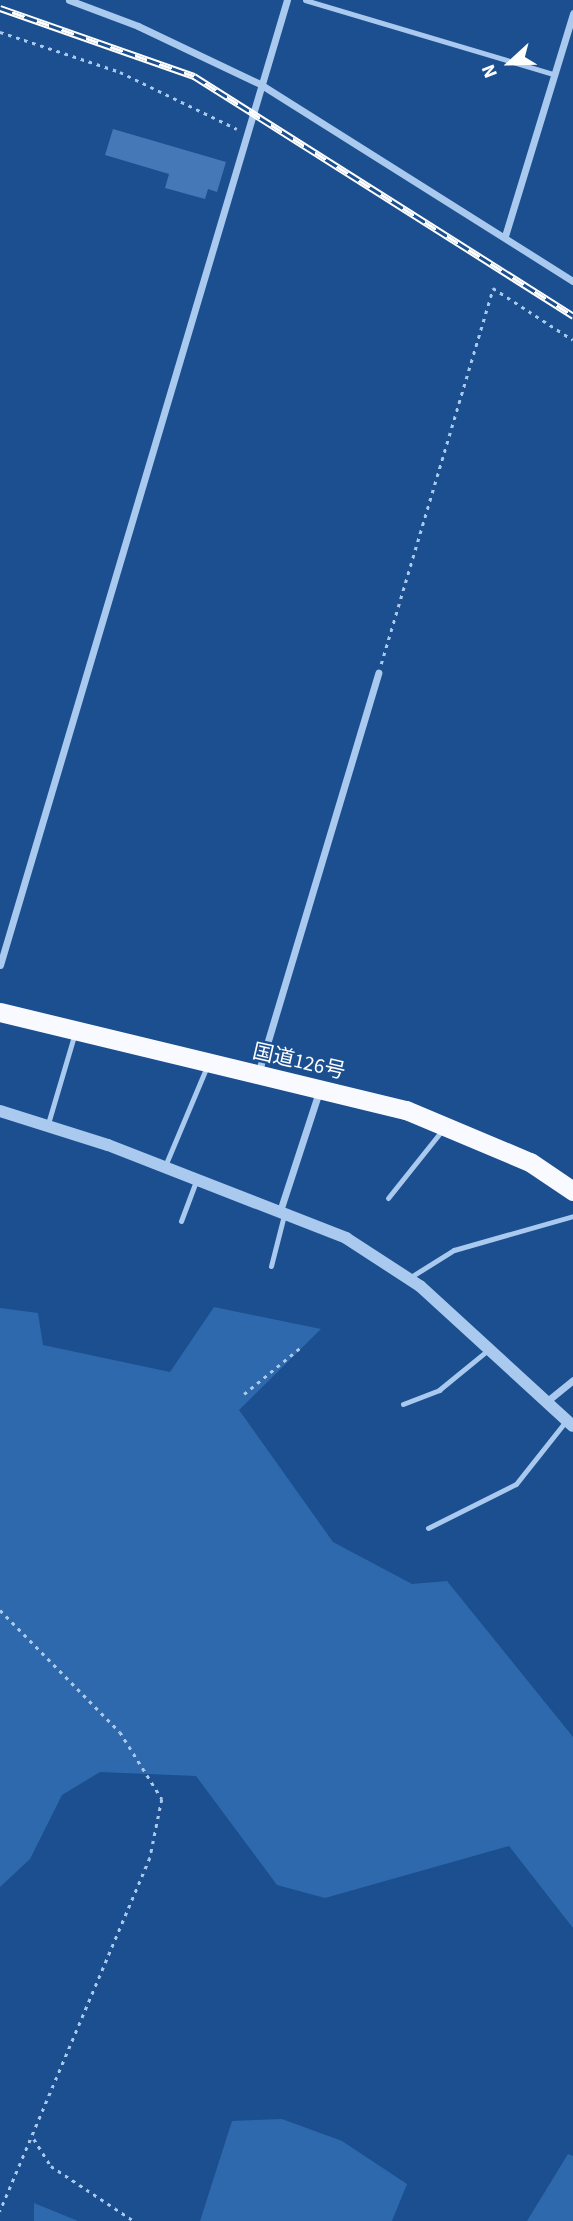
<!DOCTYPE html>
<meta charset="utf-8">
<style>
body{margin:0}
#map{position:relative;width:573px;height:2221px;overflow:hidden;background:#1b4f8f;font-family:"Source Sans 3","Noto Sans JP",sans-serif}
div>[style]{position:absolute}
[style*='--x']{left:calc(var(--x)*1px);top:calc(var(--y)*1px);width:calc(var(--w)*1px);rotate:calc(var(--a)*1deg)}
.green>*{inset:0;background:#2e69ad}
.building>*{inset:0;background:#4478b7}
.path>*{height:2.5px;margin-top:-1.25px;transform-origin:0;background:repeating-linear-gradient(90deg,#a9c9ee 0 3.5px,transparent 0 8.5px)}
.service>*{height:5px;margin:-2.5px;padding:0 2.5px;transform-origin:2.5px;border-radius:2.5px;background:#a9c9ee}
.minor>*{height:7px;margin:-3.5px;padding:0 3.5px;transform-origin:3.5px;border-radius:3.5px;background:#a9c9ee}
.tertiary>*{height:12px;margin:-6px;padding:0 6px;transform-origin:6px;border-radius:6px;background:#a9c9ee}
.trunk>*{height:19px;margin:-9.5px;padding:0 9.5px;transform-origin:9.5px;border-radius:9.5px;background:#f8faff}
.rail>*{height:7px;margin-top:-3.5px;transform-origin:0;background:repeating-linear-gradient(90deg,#1b4f8f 0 13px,#fff 0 26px);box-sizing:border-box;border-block:2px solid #fff}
span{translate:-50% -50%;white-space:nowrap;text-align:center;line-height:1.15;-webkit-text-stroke:5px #1b4f8f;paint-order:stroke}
.street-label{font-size:21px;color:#fff}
.north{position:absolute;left:475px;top:28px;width:70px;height:70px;-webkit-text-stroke:5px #1b4f8f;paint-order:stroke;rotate:248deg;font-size:19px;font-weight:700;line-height:28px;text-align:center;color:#fff}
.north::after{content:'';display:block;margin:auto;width:24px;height:32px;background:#fff;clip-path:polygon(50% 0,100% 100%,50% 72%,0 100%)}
</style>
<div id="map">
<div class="green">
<div style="clip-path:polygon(214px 1307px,321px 1329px,239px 1410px,333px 1542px,412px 1584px,447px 1581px,573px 1737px,573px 1928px,509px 1846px,325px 1898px,277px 1885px,196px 1776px,100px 1772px,62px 1795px,30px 1859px,0 1887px,0 1308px,38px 1313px,43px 1345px,170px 1372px)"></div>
<div style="clip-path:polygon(282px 2119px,342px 2141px,407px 2184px,392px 2221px,200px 2221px,232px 2121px)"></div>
<div style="clip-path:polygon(568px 2154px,573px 2156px,573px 2221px,527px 2221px)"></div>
<div style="clip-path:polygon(34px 2203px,78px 2221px,34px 2221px)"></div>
</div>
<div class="building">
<div style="clip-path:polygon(113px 129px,226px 162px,217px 192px,208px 189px,205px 199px,165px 188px,169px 174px,105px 155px)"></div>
</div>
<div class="path">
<div style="--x:0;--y:32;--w:126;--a:18.4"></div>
<div style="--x:120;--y:72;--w:130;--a:26"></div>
<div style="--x:381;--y:664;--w:392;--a:-73.4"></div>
<div style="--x:493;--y:288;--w:95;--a:33"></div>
<div style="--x:244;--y:1394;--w:74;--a:-39.5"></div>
<div style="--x:0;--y:1610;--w:171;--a:45.5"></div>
<div style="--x:120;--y:1732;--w:79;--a:57.9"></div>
<div style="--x:162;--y:1799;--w:60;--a:101.5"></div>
<div style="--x:150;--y:1858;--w:384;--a:113"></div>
<div style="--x:34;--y:2139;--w:32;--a:58"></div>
<div style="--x:51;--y:2166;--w:100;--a:33.5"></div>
</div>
<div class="service">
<div style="--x:305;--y:0;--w:260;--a:16.6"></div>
<div style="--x:47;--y:1127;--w:95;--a:-73.5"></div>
<div style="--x:165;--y:1166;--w:108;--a:-67.2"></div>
<div style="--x:388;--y:1198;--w:88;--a:-51.4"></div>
<div style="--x:181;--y:1221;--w:43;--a:-69.4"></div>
<div style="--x:271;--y:1266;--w:53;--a:-75.7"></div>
<div style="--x:409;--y:1278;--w:53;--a:-31.9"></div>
<div style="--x:454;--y:1250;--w:124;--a:-15.9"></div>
<div style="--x:403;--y:1404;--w:39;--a:-21"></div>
<div style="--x:439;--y:1390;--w:63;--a:-39.2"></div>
<div style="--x:428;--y:1528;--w:98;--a:-26.6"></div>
<div style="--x:516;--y:1484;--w:80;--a:-51.6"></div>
</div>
<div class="minor">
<div style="--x:69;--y:0;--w:74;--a:20.6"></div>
<div style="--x:138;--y:26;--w:135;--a:25.4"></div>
<div style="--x:260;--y:84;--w:370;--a:32.2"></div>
<div style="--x:505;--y:236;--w:233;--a:-73"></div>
<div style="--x:0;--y:965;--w:1007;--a:-73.44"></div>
<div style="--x:258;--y:1074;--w:419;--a:-73.3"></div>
<div style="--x:280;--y:1211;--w:125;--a:-71.9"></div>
<div style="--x:546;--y:1402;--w:35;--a:-39"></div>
</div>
<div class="tertiary">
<div style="--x:0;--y:1111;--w:113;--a:17.5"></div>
<div style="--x:108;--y:1145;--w:256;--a:21.3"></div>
<div style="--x:346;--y:1238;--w:88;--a:33"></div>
<div style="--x:420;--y:1286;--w:207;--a:42.5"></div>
</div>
<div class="trunk">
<div style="--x:0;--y:1012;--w:418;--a:13.6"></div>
<div style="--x:406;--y:1110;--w:134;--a:22.8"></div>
<div style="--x:530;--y:1162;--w:52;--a:34"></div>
</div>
<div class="rail">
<div style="--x:0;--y:8;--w:206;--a:19.3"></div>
<div style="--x:194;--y:76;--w:449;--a:32.3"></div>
</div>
<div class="street-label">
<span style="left:299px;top:1061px;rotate:13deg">国道126号</span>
</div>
<div class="north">N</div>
</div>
